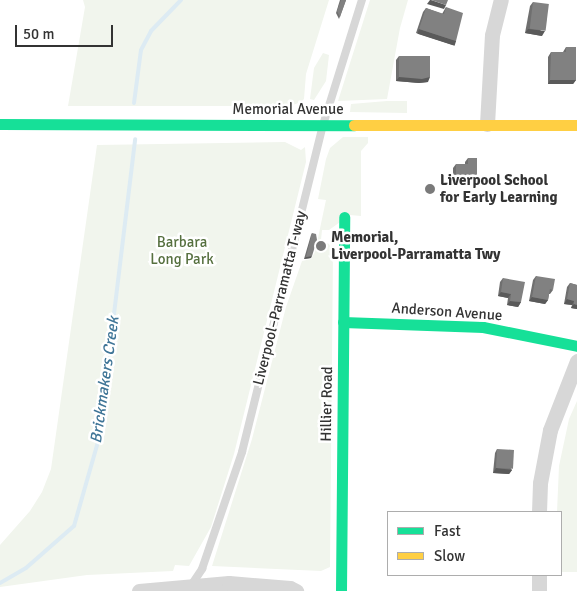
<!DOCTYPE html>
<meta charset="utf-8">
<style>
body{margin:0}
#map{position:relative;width:577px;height:591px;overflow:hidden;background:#fff;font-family:Signika,sans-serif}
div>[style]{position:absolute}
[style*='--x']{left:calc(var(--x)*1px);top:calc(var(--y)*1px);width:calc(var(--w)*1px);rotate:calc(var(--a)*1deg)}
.green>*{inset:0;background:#f1f5ed}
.stream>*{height:4px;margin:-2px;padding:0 2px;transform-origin:2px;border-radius:2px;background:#ddebf3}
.lane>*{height:8px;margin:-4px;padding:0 4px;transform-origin:4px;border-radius:4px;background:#d7d7d7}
.street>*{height:15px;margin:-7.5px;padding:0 7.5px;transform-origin:7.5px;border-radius:7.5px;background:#d7d7d7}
.fast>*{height:11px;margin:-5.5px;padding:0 5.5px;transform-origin:5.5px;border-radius:5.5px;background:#16e098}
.slow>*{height:11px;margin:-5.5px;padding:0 5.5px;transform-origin:5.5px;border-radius:5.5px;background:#ffcf43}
.wall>*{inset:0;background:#6f6f6f}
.shaded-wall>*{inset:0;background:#5a5a5a;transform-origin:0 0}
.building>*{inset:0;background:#818181;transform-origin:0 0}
.dots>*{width:14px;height:14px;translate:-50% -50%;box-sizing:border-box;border:2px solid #fff;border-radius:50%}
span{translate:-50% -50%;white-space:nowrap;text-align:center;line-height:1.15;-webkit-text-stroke:5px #fff;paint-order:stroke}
.street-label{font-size:15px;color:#333}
.poi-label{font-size:15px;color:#333;font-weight:700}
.left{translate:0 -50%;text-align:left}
.park-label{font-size:15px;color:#56703f}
.water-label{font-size:16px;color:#3f7597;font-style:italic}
.legend{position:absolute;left:387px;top:511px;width:175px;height:65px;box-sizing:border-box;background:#fff;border:1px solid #adadad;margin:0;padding:6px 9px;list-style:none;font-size:15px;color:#333}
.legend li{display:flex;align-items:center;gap:10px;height:25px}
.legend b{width:25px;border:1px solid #adadad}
.scale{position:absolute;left:15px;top:25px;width:98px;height:22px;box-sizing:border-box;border:2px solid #333;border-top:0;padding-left:6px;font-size:15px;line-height:18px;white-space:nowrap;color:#333;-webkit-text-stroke:4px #fff;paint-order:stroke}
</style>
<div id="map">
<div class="green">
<div style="clip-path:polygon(83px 0,329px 0,306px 74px,304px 99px,301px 102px,290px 106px,68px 106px,85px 7px)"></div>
<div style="clip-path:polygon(370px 0,408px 0,400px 28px,387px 99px,338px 101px)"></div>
<div style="clip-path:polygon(323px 53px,329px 55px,326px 81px,314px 100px,310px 99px,314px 68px)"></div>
<div style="clip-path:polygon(387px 101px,407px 101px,407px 113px,350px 112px,351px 104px)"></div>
<div style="clip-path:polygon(343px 137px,368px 137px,368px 143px,361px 151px,361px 216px,350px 215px,329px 230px,322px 230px,321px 240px,329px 244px,333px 252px,330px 567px,321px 571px,212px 566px,252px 439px,286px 307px,302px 261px,311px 259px,315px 252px,326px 200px,318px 199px,326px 159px,330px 148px)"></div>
<div style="clip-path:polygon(285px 142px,301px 150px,305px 147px,306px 162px,234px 454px,211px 527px,189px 566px,175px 565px,173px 571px,87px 575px,0 587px,0 545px,30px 511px,42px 492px,51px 469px,97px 145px)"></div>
<div style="clip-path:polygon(577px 401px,577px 572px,561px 572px,561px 512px,557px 512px,559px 466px,569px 419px)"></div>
</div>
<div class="stream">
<div style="--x:134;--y:103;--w:53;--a:-82.5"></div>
<div style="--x:141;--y:50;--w:21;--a:-62"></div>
<div style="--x:151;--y:31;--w:43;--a:-45.9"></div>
<div style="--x:0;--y:583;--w:30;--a:-30"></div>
<div style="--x:26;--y:568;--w:64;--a:-41.2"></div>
<div style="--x:74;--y:526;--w:91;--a:-74.1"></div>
<div style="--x:99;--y:438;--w:301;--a:-83.1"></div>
</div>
<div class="lane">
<div style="--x:190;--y:587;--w:22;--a:-56"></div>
<div style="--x:202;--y:569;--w:124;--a:-71.1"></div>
<div style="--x:242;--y:452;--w:337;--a:-76.1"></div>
<div style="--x:323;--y:125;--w:131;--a:-72.7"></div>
</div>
<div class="street">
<div style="--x:487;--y:124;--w:89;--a:-86.8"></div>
<div style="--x:492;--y:35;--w:36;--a:-76"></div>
<div style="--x:539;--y:512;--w:29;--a:-88"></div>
<div style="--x:540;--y:483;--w:54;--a:-79.3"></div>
<div style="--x:550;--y:430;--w:74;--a:-68.6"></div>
<div style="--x:139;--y:591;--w:90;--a:-5.1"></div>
<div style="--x:229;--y:583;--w:61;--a:4.7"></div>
<div style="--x:290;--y:588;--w:7;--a:27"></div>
<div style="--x:539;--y:591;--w:16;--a:-90"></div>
</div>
<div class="fast">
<div style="--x:0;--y:124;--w:354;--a:0.2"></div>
<div style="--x:343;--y:322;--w:140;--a:2"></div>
<div style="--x:483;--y:327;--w:96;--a:11.4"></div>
<div style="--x:341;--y:591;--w:374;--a:-89.5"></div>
</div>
<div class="slow">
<div style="--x:354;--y:125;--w:223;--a:0"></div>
</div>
<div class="wall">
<div style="clip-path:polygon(340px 0,346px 0,339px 19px,336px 13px)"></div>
<div style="clip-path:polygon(533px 2px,542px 36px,525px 33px,530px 6px)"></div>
<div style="clip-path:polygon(446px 7px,456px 41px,453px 45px,416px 33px,423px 12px,426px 8px,442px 14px)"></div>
<div style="clip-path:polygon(566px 47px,576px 80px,573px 84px,548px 84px,548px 57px,551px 52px,563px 52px)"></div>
<div style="clip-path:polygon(399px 56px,428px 82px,419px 83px,396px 81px,396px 60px)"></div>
<div style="clip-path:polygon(468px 158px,477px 177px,474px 182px,453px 182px,453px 168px,456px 164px,465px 164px,465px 162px)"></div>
<div style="clip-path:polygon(312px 233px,311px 258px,304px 259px,311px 235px)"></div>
<div style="clip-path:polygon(536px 276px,553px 290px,550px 294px,549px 294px,548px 300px,545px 304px,529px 301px,533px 280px)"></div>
<div style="clip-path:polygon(503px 278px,521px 302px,518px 307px,507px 305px,508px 298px,498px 296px,500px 282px)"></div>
<div style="clip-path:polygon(570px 283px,577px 285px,577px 309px,571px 308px,572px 305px,564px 304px,567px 287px)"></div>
<div style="clip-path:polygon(497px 449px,512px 470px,509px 474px,493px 473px,495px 453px)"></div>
</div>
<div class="shaded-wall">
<div style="clip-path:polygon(430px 0,431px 0,446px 5px,444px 9px,427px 4px)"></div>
<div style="left:419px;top:29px;width:39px;height:5px;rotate:18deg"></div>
<div style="clip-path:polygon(528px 29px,545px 31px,542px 36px,525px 33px)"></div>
<div style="clip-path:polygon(399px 77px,430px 77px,428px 82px,419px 83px,396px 81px)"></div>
<div style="clip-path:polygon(550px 80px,576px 80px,573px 84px,548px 84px)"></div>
<div style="clip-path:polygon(456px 177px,477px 177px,474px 182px,453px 182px)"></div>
<div style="clip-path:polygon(312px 256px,311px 258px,304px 259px,306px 257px)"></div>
<div style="clip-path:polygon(501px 292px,511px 294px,508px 298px,498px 296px)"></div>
<div style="clip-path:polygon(532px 297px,548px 300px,545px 304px,529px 301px)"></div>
<div style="clip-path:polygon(567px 299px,574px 301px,572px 305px,564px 304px)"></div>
<div style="clip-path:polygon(510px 301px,521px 302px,518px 307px,507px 305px)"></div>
<div style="clip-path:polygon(574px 304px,577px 305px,577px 309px,571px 308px)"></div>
<div style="clip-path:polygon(496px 468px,512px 470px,509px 474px,493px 473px)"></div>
</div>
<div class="building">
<div style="clip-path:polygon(341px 0,346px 0,340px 17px,337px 11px)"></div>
<div style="clip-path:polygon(431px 0,448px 0,446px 5px)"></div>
<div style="left:533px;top:2px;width:16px;height:27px;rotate:7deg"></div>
<div style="clip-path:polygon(446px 7px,463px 13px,456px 41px,419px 29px,426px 8px,444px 14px)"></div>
<div style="clip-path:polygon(566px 47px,576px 47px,576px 80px,550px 80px,551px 52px,566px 52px)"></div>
<div style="clip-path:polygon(399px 56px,430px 56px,430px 77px,422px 79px,399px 77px)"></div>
<div style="clip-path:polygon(468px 158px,477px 158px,477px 177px,456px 177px,456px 164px,468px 164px)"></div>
<div style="clip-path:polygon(312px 233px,316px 234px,317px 240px,312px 256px,306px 257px)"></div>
<div style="clip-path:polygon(536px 276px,555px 279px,553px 290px,550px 289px,548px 300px,532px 297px)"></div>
<div style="clip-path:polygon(503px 278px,525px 282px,521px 302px,510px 301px,511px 294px,501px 292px)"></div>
<div style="clip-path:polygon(570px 283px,577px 285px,577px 305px,574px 304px,574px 301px,567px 299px)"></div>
<div style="left:497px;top:449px;width:17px;height:19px;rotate:3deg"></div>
</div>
<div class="dots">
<div style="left:430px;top:189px;background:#7a7a7a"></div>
<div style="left:321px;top:246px;background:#7a7a7a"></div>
</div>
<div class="street-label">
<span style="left:288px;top:110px">Memorial Avenue</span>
<span style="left:280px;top:298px;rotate:-76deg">Liverpool–Parramatta T-way</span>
<span style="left:447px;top:312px;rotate:4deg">Anderson Avenue</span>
<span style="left:327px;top:404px;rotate:-89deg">Hillier Road</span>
</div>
<div class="poi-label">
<span class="left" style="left:440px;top:189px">Liverpool School<br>for Early Learning</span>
<span class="left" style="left:331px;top:246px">Memorial,<br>Liverpool-Parramatta Twy</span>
</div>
<div class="park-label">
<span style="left:182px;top:251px">Barbara<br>Long Park</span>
</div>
<div class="water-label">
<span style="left:105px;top:380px;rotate:-82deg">Brickmakers Creek</span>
</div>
<ul class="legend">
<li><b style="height:6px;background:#16e098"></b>Fast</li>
<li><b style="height:6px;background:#ffcf43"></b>Slow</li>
</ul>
<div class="scale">50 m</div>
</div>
